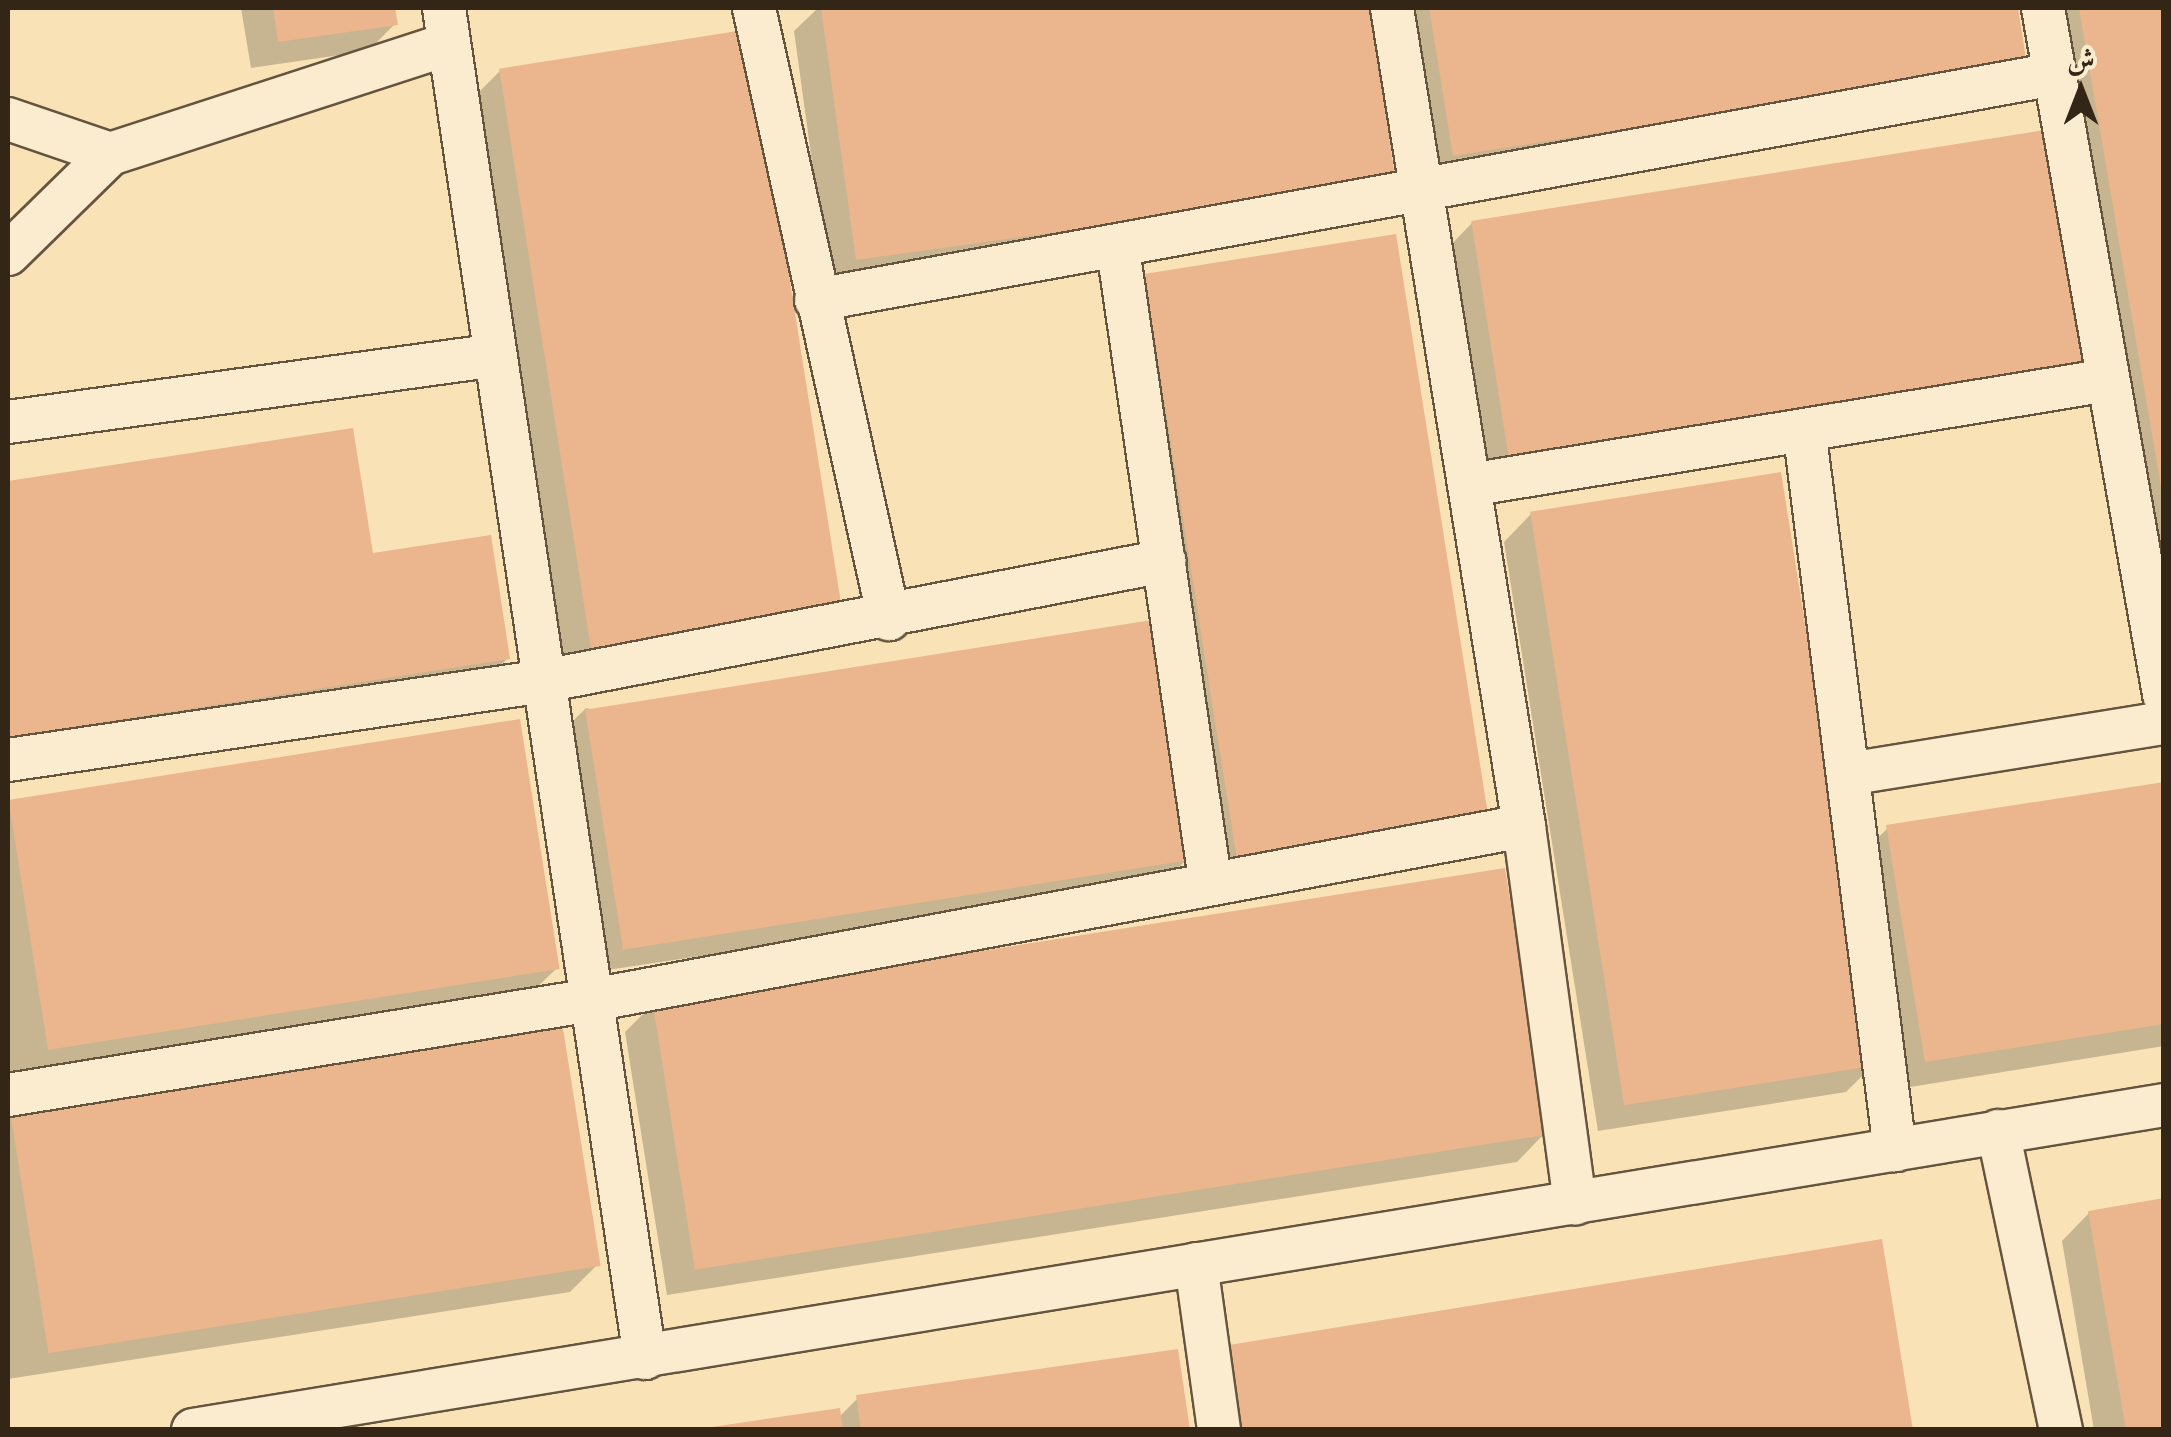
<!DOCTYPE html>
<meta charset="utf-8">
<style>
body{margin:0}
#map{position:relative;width:2171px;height:1437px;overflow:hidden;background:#f9e2b6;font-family:"IM FELL French Canon",Amiri,serif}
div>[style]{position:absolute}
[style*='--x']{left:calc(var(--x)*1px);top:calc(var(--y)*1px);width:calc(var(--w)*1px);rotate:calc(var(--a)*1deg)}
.shadow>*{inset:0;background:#0003}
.building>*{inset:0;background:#ebb58e;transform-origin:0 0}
.roads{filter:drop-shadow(2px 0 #65553f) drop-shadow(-2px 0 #65553f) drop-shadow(0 2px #65553f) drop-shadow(0 -2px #65553f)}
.minor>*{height:42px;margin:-21px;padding:0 21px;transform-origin:21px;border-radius:21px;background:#fbecd0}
span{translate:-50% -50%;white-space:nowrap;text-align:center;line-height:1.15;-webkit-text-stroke:9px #fbecd0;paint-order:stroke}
.frame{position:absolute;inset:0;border:10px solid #342617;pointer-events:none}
.north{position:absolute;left:2031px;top:40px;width:100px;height:100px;-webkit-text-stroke:8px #fbecd0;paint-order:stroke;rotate:0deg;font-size:28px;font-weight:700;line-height:40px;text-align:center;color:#342617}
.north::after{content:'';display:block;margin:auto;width:35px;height:45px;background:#342617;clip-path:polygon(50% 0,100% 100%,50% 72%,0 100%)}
</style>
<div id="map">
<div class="shadow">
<div style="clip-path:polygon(241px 8px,393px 8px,395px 24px,368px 51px,251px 68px)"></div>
<div style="clip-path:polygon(818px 8px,1368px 8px,1393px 184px,829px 286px,794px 31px)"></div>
<div style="clip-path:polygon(1397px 8px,2016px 8px,2025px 64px,1426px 183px)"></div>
<div style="clip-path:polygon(2047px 8px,2164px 8px,2164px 683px)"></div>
<div style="clip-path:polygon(501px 70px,843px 620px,568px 688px,473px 98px)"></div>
<div style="clip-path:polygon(2043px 133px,1482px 484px,1445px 251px,1472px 223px)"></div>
<div style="clip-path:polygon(1146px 276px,1488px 826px,1213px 893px,1118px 304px)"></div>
<div style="clip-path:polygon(351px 430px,371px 556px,507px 659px,480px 686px,8px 759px,8px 484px)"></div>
<div style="clip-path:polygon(1531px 514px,1874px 1064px,1846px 1092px,1598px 1131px,1504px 542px)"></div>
<div style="clip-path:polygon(586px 708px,1187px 859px,1159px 887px,594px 972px,558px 736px)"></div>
<div style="clip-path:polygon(518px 722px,557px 968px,529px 995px,8px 1076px,8px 801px)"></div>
<div style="clip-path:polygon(2164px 784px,2164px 1046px,1898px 1089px,1860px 855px,1888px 828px)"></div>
<div style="clip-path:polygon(653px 1004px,1544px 1134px,1517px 1162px,667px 1295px,625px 1032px)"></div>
<div style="clip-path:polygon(8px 1103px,597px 1265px,570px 1292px,8px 1379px)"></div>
<div style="clip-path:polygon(2089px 1213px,2164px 1430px,2094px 1430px,2062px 1241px)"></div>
<div style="clip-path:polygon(1231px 1347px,1910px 1430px,1212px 1430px,1203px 1374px)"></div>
<div style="clip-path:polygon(858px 1398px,1187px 1430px,712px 1430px,839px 1417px)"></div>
</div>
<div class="building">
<div style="clip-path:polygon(273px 8px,395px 8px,398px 25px,278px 42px)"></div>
<div style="clip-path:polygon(821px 8px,1371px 8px,1396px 185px,856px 260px)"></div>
<div style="clip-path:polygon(1429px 8px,2018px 8px,2027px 65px,1453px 156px)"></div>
<div style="clip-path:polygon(2079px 8px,2164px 8px,2164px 487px,2161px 487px)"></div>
<div style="left:750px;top:29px;width:600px;height:254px;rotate:81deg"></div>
<div style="left:2045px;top:130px;width:239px;height:581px;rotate:81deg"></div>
<div style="left:1396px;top:234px;width:601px;height:255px;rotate:81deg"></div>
<div style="clip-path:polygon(353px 428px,373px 553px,491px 535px,510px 659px,8px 737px,8px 481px)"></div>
<div style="left:1781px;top:472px;width:601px;height:254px;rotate:81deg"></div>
<div style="left:1152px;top:620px;width:243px;height:574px;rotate:81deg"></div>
<div style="left:520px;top:719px;width:253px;height:518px;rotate:81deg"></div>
<div style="clip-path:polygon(2164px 782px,2164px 1024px,1925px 1062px,1886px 825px)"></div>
<div style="left:1505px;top:868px;width:270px;height:863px;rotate:81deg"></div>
<div style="left:561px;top:1016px;width:253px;height:559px;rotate:81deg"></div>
<div style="clip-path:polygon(2164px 1198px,2164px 1430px,2126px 1430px,2088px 1211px)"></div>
<div style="clip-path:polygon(1882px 1239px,1913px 1430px,1243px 1430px,1229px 1345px)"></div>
<div style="clip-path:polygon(1178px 1349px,1190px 1430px,861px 1430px,856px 1395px)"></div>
<div style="clip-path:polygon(840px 1408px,843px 1430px,712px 1430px,712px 1427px)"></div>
</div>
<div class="roads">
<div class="minor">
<div style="--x:444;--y:8;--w:1365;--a:81.53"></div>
<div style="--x:754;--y:8;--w:626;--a:77.54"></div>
<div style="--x:1392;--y:8;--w:829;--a:80.83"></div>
<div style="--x:1524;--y:826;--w:381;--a:82.3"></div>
<div style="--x:2043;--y:8;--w:697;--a:80"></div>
<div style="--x:8;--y:119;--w:108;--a:18.9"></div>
<div style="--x:1118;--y:249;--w:638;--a:81.7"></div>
<div style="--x:8;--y:254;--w:143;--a:-44.4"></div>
<div style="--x:110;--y:154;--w:356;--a:-18"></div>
<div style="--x:816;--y:300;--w:1259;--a:-10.34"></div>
<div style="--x:8;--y:422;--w:492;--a:-7.8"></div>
<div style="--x:1805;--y:436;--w:720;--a:82.82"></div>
<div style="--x:1469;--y:485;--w:648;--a:-9.33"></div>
<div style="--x:8;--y:760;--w:542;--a:-8.38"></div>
<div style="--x:544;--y:681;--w:632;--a:-10.95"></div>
<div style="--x:1848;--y:774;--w:320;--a:-9.2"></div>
<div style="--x:8;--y:1095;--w:592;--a:-9.24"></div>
<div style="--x:592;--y:1000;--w:948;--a:-10.58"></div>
<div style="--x:1998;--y:1131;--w:306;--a:78.1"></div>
<div style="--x:1196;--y:1264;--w:168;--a:82.1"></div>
<div style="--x:193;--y:1430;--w:1998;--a:-9.36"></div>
</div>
</div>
<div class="frame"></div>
<div class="north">ش</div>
</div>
